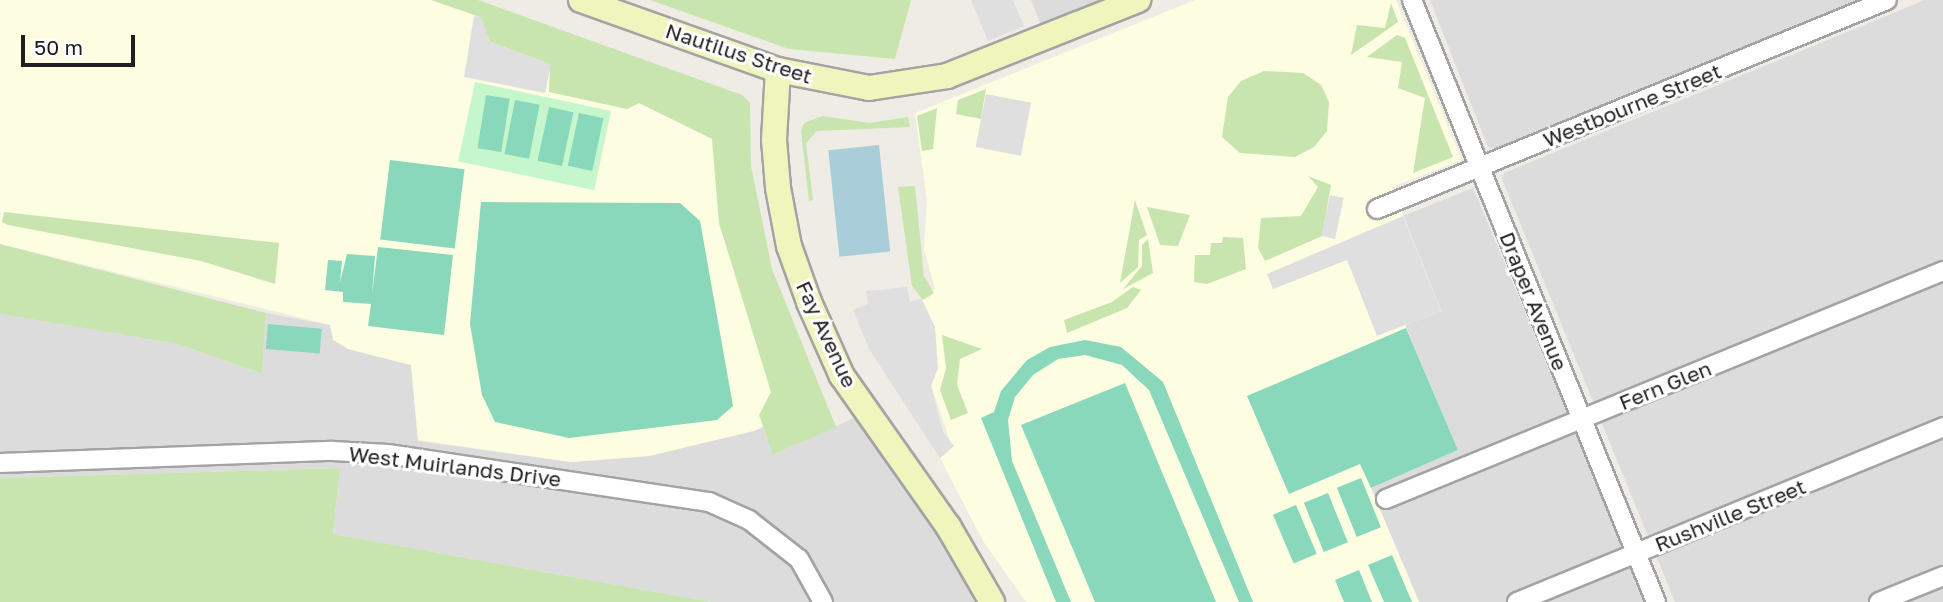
<!DOCTYPE html>
<style>
body{margin:0}
#map{position:relative;width:1943px;height:602px;overflow:hidden;background:#efece6;font-family:"Golos Text",sans-serif}
div>[style]{position:absolute}
[style*='--x']{left:calc(var(--x)*1px);top:calc(var(--y)*1px);width:calc(var(--w)*1px);rotate:calc(var(--a)*1deg)}
.residential>*{inset:0;background:#dddcdc}
.education>*{inset:0;background:#fcfde1}
.grass>*{inset:0;background:#c8e5af}
.park>*{inset:0;background:#c6f6cb;transform-origin:0 0}
.pitch>*{inset:0;background:#89d8bc;transform-origin:0 0}
.parking>*{inset:0;background:#dfdfdf;transform-origin:0 0}
.water>*{inset:0;background:#a9cdd9;transform-origin:0 0}
.roads{filter:drop-shadow(2px 0 #a3a3a3) drop-shadow(-2px 0 #a3a3a3) drop-shadow(0 2px #a3a3a3) drop-shadow(0 -2px #a3a3a3)}
.street>*{height:18px;margin:-9px;padding:0 9px;transform-origin:9px;border-radius:9px;background:#fff}
.secondary>*{height:24px;margin:-12px;padding:0 12px;transform-origin:12px;border-radius:12px;background:#f0f5be}
span{translate:-50% -50%;white-space:nowrap;text-align:center;line-height:1.15;-webkit-text-stroke:6px #fff;paint-order:stroke}
.street-label{font-size:21px;color:#1f1f1f}
.scale{position:absolute;left:21px;top:35px;width:114px;height:32px;box-sizing:border-box;border:4px solid #1f1f1f;border-top:0;padding-left:9px;font-size:21px;line-height:24px;white-space:nowrap;color:#1f1f1f;-webkit-text-stroke:5px #fff;paint-order:stroke}
</style>
<div id="map">
<div class="residential">
<div style="clip-path:polygon(1031px 0,1117px 0,1043px 30px)"></div>
<div style="clip-path:polygon(1430px 0,1864px 0,1498px 149px,1488px 147px)"></div>
<div style="clip-path:polygon(1925px 0,1943px 0,1943px 602px,1675px 602px,1502px 179px,1504px 173px)"></div>
<div style="clip-path:polygon(1473px 188px,1635px 574px,1646px 602px,1419px 602px,1371px 488px,1458px 450px,1405px 325px,1441px 310px,1403px 216px)"></div>
<div style="clip-path:polygon(266px 313px,330px 325px,348px 349px,411px 365px,418px 441px,571px 462px,649px 456px,763px 427px,774px 455px,856px 417px,962px 568px,977px 602px,712px 602px,333px 534px,340px 468px,0 478px,0 314px,178px 344px,262px 374px)"></div>
</div>
<div class="education">
<div style="clip-path:polygon(0 0,451px 0,716px 126px,797px 412px,754px 431px,649px 456px,571px 462px,418px 440px,411px 365px,348px 349px,333px 340px,330px 325px,0 244px)"></div>
<div style="clip-path:polygon(1195px 0,1396px 0,1462px 160px,1392px 187px,1441px 311px,1405px 325px,1458px 450px,1371px 488px,1419px 602px,1026px 602px,983px 541px,940px 458px,952px 447px,931px 385px,935px 327px,921px 298px,935px 289px,924px 249px,927px 201px,915px 113px)"></div>
</div>
<div class="grass">
<div style="clip-path:polygon(431px 0,478px 0,742px 95px,750px 103px,751px 166px,772px 269px,836px 427px,773px 455px,759px 415px,771px 392px,719px 223px,712px 139px,639px 103px,627px 109px,549px 92px,550px 64px,490px 42px,480px 17px)"></div>
<div style="clip-path:polygon(650px 0,911px 0,895px 59px,789px 49px)"></div>
<div style="clip-path:polygon(1391px 3px,1398px 22px,1351px 55px,1357px 25px,1385px 28px)"></div>
<div style="clip-path:polygon(1397px 35px,1405px 38px,1453px 157px,1413px 173px,1425px 98px,1398px 88px,1402px 62px,1367px 57px)"></div>
<div style="clip-path:polygon(1264px 71px,1303px 73px,1321px 85px,1329px 102px,1327px 131px,1314px 147px,1295px 157px,1240px 153px,1222px 137px,1228px 97px,1241px 81px)"></div>
<div style="clip-path:polygon(986px 89px,981px 119px,956px 114px,958px 100px)"></div>
<div style="clip-path:polygon(937px 108px,933px 149px,922px 151px,917px 116px)"></div>
<div style="clip-path:polygon(823px 116px,869px 123px,908px 117px,910px 127px,817px 131px,806px 143px,813px 200px,809px 201px,801px 131px,804px 123px)"></div>
<div style="clip-path:polygon(1308px 176px,1331px 185px,1322px 236px,1265px 261px,1258px 248px,1261px 218px,1301px 216px,1318px 187px)"></div>
<div style="clip-path:polygon(915px 186px,924px 276px,934px 293px,923px 300px,912px 286px,898px 187px)"></div>
<div style="clip-path:polygon(1135px 200px,1147px 235px,1139px 240px,1138px 267px,1120px 283px)"></div>
<div style="clip-path:polygon(1147px 207px,1190px 215px,1178px 246px,1160px 245px)"></div>
<div style="clip-path:polygon(4px 212px,279px 243px,275px 284px,201px 261px,8px 225px,2px 222px)"></div>
<div style="clip-path:polygon(1223px 237px,1243px 238px,1246px 269px,1207px 284px,1194px 282px,1195px 255px,1210px 255px,1211px 243px,1222px 243px)"></div>
<div style="clip-path:polygon(1148px 239px,1153px 273px,1123px 289px,1142px 266px,1142px 245px)"></div>
<div style="clip-path:polygon(0 244px,266px 313px,262px 374px,178px 344px,0 314px)"></div>
<div style="clip-path:polygon(1133px 287px,1141px 290px,1127px 308px,1067px 333px,1064px 320px,1112px 302px)"></div>
<div style="clip-path:polygon(942px 335px,982px 349px,960px 359px,957px 385px,968px 413px,951px 420px,940px 390px,946px 368px)"></div>
<div style="clip-path:polygon(340px 468px,333px 534px,712px 602px,0 602px,0 478px)"></div>
</div>
<div class="park">
<div style="left:475px;top:82px;width:139px;height:81px;rotate:12deg"></div>
</div>
<div class="pitch">
<div style="left:486px;top:95px;width:24px;height:54px;rotate:9deg"></div>
<div style="left:515px;top:100px;width:25px;height:55px;rotate:11deg"></div>
<div style="left:549px;top:107px;width:25px;height:55px;rotate:12deg"></div>
<div style="left:579px;top:113px;width:25px;height:54px;rotate:12deg"></div>
<div style="left:390px;top:160px;width:75px;height:80px;rotate:7deg"></div>
<div style="clip-path:polygon(481px 202px,680px 203px,700px 221px,733px 406px,717px 420px,569px 438px,495px 422px,482px 395px,470px 324px)"></div>
<div style="clip-path:polygon(378px 247px,453px 255px,444px 335px,368px 326px,371px 304px,343px 302px,343px 292px,325px 290px,328px 260px,342px 261px,340px 282px,347px 254px,375px 256px,372px 295px)"></div>
<div style="left:268px;top:324px;width:54px;height:25px;rotate:5deg"></div>
<div style="clip-path:polygon(1406px 328px,1458px 450px,1371px 488px,1360px 464px,1289px 494px,1247px 396px)"></div>
<div style="clip-path:polygon(1085px 340px,1121px 347px,1163px 382px,1253px 602px,1239px 602px,1149px 390px,1122px 365px,1085px 355px,1058px 359px,1033px 375px,1015px 397px,1008px 420px,1012px 461px,1071px 602px,1056px 602px,981px 418px,994px 412px,1001px 391px,1027px 360px,1050px 347px)"></div>
<div style="clip-path:polygon(1125px 383px,1216px 602px,1095px 602px,1021px 425px)"></div>
<div style="left:1361px;top:478px;width:53px;height:26px;rotate:68deg"></div>
<div style="left:1328px;top:493px;width:53px;height:26px;rotate:68deg"></div>
<div style="left:1296px;top:505px;width:53px;height:25px;rotate:67deg"></div>
<div style="clip-path:polygon(1392px 555px,1412px 602px,1384px 602px,1368px 565px)"></div>
<div style="clip-path:polygon(1359px 570px,1372px 602px,1344px 602px,1335px 580px)"></div>
</div>
<div class="parking">
<div style="clip-path:polygon(971px 0,1013px 0,1024px 26px,988px 41px)"></div>
<div style="clip-path:polygon(474px 16px,481px 17px,490px 42px,551px 64px,545px 93px,464px 77px)"></div>
<div style="left:986px;top:94px;width:46px;height:54px;rotate:11deg"></div>
<div style="left:1330px;top:195px;width:14px;height:42px;rotate:12deg"></div>
<div style="clip-path:polygon(1403px 216px,1441px 311px,1377px 336px,1347px 260px,1273px 289px,1267px 274px)"></div>
<div style="clip-path:polygon(907px 287px,910px 302px,921px 298px,935px 327px,938px 368px,931px 386px,943px 432px,954px 446px,940px 458px,869px 349px,853px 310px,868px 304px,866px 291px)"></div>
</div>
<div class="water">
<div style="left:879px;top:145px;width:107px;height:51px;rotate:84deg"></div>
</div>
<div class="roads">
<div class="street">
<div style="--x:1412;--y:0;--w:650;--a:67.94"></div>
<div style="--x:1377;--y:209;--w:551;--a:-22.28"></div>
<div style="--x:0;--y:463;--w:333;--a:-2.1"></div>
<div style="--x:333;--y:451;--w:55;--a:3.1"></div>
<div style="--x:388;--y:454;--w:325;--a:8.5"></div>
<div style="--x:709;--y:502;--w:44;--a:24.2"></div>
<div style="--x:749;--y:520;--w:63;--a:38"></div>
<div style="--x:799;--y:559;--w:49;--a:60.8"></div>
<div style="--x:1386;--y:499;--w:602;--a:-22.26"></div>
<div style="--x:1517;--y:602;--w:461;--a:-22.3"></div>
<div style="--x:1879;--y:602;--w:69;--a:-22.1"></div>
</div>
<div class="secondary">
<div style="--x:581;--y:0;--w:209;--a:19.6"></div>
<div style="--x:778;--y:70;--w:93;--a:11.2"></div>
<div style="--x:869;--y:88;--w:79;--a:-8.7"></div>
<div style="--x:947;--y:76;--w:206;--a:-21.7"></div>
<div style="--x:778;--y:70;--w:70;--a:93.3"></div>
<div style="--x:774;--y:140;--w:48;--a:85.2"></div>
<div style="--x:778;--y:188;--w:59;--a:79.3"></div>
<div style="--x:789;--y:246;--w:59;--a:70.3"></div>
<div style="--x:809;--y:302;--w:81;--a:66"></div>
<div style="--x:842;--y:376;--w:184;--a:54.8"></div>
<div style="--x:948;--y:526;--w:88;--a:59.9"></div>
</div>
</div>
<div class="street-label">
<span style="left:739px;top:53px;rotate:18deg">Nautilus Street</span>
<span style="left:1632px;top:105px;rotate:-22deg">Westbourne Street</span>
<span style="left:1534px;top:301px;rotate:68deg">Draper Avenue</span>
<span style="left:827px;top:334px;rotate:65deg">Fay Avenue</span>
<span style="left:1665px;top:385px;rotate:-22deg">Fern Glen</span>
<span style="left:455px;top:466px;rotate:7deg">West Muirlands Drive</span>
<span style="left:1730px;top:515px;rotate:-22deg">Rushville Street</span>
</div>
<div class="scale">50 m</div>
</div>
